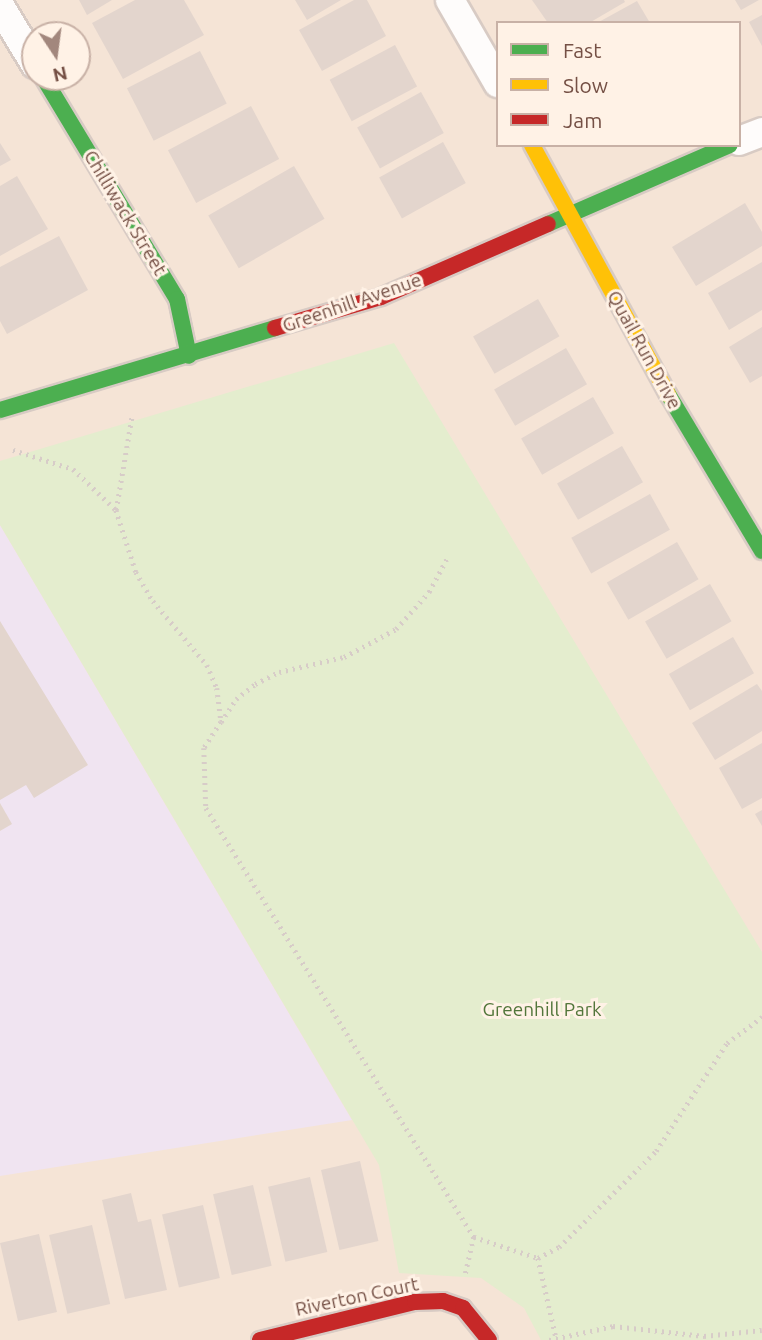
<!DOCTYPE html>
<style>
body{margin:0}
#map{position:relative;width:762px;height:1340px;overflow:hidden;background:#f7eee5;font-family:Ubuntu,sans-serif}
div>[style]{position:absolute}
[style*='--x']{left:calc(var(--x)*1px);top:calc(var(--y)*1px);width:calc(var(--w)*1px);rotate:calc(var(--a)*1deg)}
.residential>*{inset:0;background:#f5e4d6}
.education>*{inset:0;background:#f0e4f1}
.green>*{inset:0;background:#e4edce}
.building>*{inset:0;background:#e3d5cd;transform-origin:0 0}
.path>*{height:4.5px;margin-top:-2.25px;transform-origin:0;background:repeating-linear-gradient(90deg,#d7ccc8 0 2px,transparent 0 7px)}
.roads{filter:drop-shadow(2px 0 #d8cbc4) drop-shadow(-2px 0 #d8cbc4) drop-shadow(0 2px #d8cbc4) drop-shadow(0 -2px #d8cbc4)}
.street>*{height:28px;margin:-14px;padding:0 14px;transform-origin:14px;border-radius:14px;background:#fefcfb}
.fast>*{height:16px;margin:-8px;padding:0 8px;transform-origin:8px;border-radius:8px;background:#4caf50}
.slow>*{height:16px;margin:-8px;padding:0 8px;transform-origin:8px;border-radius:8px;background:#ffc107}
.jam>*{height:16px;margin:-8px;padding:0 8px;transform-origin:8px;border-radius:8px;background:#c62828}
span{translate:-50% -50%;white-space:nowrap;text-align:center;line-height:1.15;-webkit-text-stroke:6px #fff2e6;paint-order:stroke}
.street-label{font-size:19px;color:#755045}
.park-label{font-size:19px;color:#52763a}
.legend{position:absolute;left:496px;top:21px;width:245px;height:126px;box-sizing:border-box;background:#fff2e6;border:2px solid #c8b1a6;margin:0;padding:9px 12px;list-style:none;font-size:21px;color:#755045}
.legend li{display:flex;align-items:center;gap:14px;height:35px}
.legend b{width:35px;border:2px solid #c8b1a6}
.north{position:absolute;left:21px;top:21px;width:70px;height:70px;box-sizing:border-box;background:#fff2e6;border:2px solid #c8b1a6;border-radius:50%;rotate:167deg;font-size:19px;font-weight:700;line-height:28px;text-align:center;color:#755045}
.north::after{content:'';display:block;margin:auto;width:24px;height:32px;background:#a2877d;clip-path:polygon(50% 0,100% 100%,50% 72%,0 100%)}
</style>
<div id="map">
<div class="residential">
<div style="clip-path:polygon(evenodd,0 0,762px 0,762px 1340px,0 1340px,0 0,498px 23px,739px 23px,739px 145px,498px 145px,498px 23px,0 0,35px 35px,77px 35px,77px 77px,35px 77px,35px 35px)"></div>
</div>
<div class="education">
<div style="clip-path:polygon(0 525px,352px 1120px,0 1176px)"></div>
</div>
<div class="green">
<div style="clip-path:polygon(394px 343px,762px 952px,762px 1340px,541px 1340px,524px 1308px,481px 1278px,399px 1273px,379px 1165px,0 525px,0 461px)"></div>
</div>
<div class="building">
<div style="clip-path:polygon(79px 0,112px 0,87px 15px)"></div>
<div style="clip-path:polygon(135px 0,184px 0,204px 35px,123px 79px,92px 23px)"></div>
<div style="clip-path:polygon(295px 0,341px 0,307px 20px)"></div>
<div style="clip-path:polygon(354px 0,367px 0,386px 36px,322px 71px,299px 30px)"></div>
<div style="clip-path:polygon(532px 0,624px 0,625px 2px,589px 23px,548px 23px)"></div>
<div style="clip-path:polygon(735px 0,759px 0,741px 10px)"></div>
<div style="clip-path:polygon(637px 1px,650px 23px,597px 23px)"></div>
<div style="clip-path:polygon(762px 15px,762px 46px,749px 22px)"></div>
<div style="left:395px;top:45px;width:47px;height:74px;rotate:62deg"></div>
<div style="left:200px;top:51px;width:59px;height:82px;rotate:63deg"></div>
<div style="left:421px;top:92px;width:47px;height:73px;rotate:61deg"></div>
<div style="left:251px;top:106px;width:60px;height:94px;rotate:62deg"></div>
<div style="left:443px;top:142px;width:47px;height:73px;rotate:61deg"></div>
<div style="clip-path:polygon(0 143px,11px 160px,0 166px)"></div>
<div style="left:294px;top:166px;width:61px;height:99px;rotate:60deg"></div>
<div style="clip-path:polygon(17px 176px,48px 229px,0 256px,0 186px)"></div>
<div style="clip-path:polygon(745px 203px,762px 232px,762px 246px,696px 286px,672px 247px)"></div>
<div style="clip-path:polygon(59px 236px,88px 290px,7px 334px,0 321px,0 267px)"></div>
<div style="clip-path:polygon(762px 262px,762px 310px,729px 330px,708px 293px)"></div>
<div style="left:538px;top:299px;width:43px;height:75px;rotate:60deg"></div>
<div style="clip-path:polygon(762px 327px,762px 376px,750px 383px,729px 347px)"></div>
<div style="left:566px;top:348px;width:42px;height:83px;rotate:60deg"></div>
<div style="left:593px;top:397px;width:42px;height:83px;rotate:60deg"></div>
<div style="left:622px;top:446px;width:42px;height:75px;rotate:60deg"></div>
<div style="left:650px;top:494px;width:41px;height:90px;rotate:61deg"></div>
<div style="left:677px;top:542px;width:43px;height:81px;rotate:60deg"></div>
<div style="left:710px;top:584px;width:43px;height:75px;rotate:60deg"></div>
<div style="clip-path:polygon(0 621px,88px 765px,34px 798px,26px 785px,0 800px)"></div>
<div style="left:733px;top:637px;width:42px;height:74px;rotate:60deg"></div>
<div style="clip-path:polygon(757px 684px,762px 691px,762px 731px,715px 760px,692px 723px)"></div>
<div style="clip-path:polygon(762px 743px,762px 798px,742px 809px,719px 768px)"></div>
<div style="clip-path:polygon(0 803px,12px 824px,0 831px)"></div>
<div style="clip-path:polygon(762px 810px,762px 826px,755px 814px)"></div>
<div style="left:360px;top:1161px;width:82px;height:40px;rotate:77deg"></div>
<div style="left:310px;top:1177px;width:77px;height:43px;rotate:77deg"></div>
<div style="left:253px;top:1185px;width:83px;height:41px;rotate:77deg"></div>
<div style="clip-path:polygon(131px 1193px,138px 1222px,151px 1219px,167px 1290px,125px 1299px,102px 1200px)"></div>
<div style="left:203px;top:1205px;width:75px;height:42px;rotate:77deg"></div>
<div style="left:92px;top:1225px;width:81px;height:44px;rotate:77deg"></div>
<div style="left:39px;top:1234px;width:80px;height:40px;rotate:77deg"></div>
</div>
<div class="path">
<div style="--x:13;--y:450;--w:63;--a:17.6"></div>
<div style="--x:73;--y:469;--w:59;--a:43.6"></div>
<div style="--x:116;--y:510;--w:96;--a:-80.4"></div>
<div style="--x:116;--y:510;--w:65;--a:72.1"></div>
<div style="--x:136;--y:572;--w:34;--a:60"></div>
<div style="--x:153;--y:601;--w:84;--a:49.8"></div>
<div style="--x:207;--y:665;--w:25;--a:67"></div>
<div style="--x:217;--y:688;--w:34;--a:83"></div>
<div style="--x:221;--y:722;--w:27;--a:-57"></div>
<div style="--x:236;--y:699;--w:24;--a:-38"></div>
<div style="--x:255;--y:684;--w:27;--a:-27"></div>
<div style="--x:279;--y:672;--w:67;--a:-13"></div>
<div style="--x:344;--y:657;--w:59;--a:-28.3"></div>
<div style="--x:396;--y:629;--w:50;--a:-48.3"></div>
<div style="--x:429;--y:592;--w:40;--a:-62"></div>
<div style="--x:221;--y:722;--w:31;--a:123"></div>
<div style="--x:204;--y:748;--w:60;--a:88.1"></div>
<div style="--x:206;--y:808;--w:506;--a:58.01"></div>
<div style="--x:474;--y:1237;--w:39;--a:103"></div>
<div style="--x:474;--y:1237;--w:67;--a:18.2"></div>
<div style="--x:538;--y:1258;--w:24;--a:-28"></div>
<div style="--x:559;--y:1247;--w:136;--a:-44.7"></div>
<div style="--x:656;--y:1151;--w:129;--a:-56.7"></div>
<div style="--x:727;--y:1043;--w:44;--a:-36.6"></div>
<div style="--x:538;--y:1258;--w:81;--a:77.2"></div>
<div style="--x:549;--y:1340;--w:66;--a:-12.3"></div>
<div style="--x:613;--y:1326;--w:92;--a:6.3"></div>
<div style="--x:704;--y:1336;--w:58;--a:-5.9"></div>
</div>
<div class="roads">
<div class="street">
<div style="--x:450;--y:0;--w:96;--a:60"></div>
<div style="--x:0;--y:6;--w:68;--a:58.9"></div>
<div style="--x:739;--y:141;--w:25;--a:-21"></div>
</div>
<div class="fast">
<div style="--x:43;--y:77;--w:259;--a:58.9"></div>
<div style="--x:177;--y:299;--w:58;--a:78.1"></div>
<div style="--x:548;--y:224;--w:198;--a:-23.5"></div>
<div style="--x:668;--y:394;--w:183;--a:59.1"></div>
<div style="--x:0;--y:410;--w:287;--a:-16.6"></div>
</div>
<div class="slow">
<div style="--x:532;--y:145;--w:284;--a:61.4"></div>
</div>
<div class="jam">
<div style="--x:275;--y:328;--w:110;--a:-16.3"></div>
<div style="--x:381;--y:297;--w:182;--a:-23.6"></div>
<div style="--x:260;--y:1340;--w:160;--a:-13.8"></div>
<div style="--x:415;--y:1302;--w:28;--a:-2"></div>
<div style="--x:443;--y:1301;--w:21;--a:19"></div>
<div style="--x:463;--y:1308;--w:41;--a:50.9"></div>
</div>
</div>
<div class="street-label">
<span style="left:125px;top:213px;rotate:59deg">Chilliwack Street</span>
<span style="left:352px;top:303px;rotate:-19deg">Greenhill Avenue</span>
<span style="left:644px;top:350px;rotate:61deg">Quail Run Drive</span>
<span style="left:357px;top:1297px;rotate:-12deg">Riverton Court</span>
</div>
<div class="park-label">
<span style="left:542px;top:1010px">Greenhill Park</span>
</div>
<ul class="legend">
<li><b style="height:9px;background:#4caf50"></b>Fast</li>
<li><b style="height:9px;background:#ffc107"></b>Slow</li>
<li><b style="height:9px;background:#c62828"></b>Jam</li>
</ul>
<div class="north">N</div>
</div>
